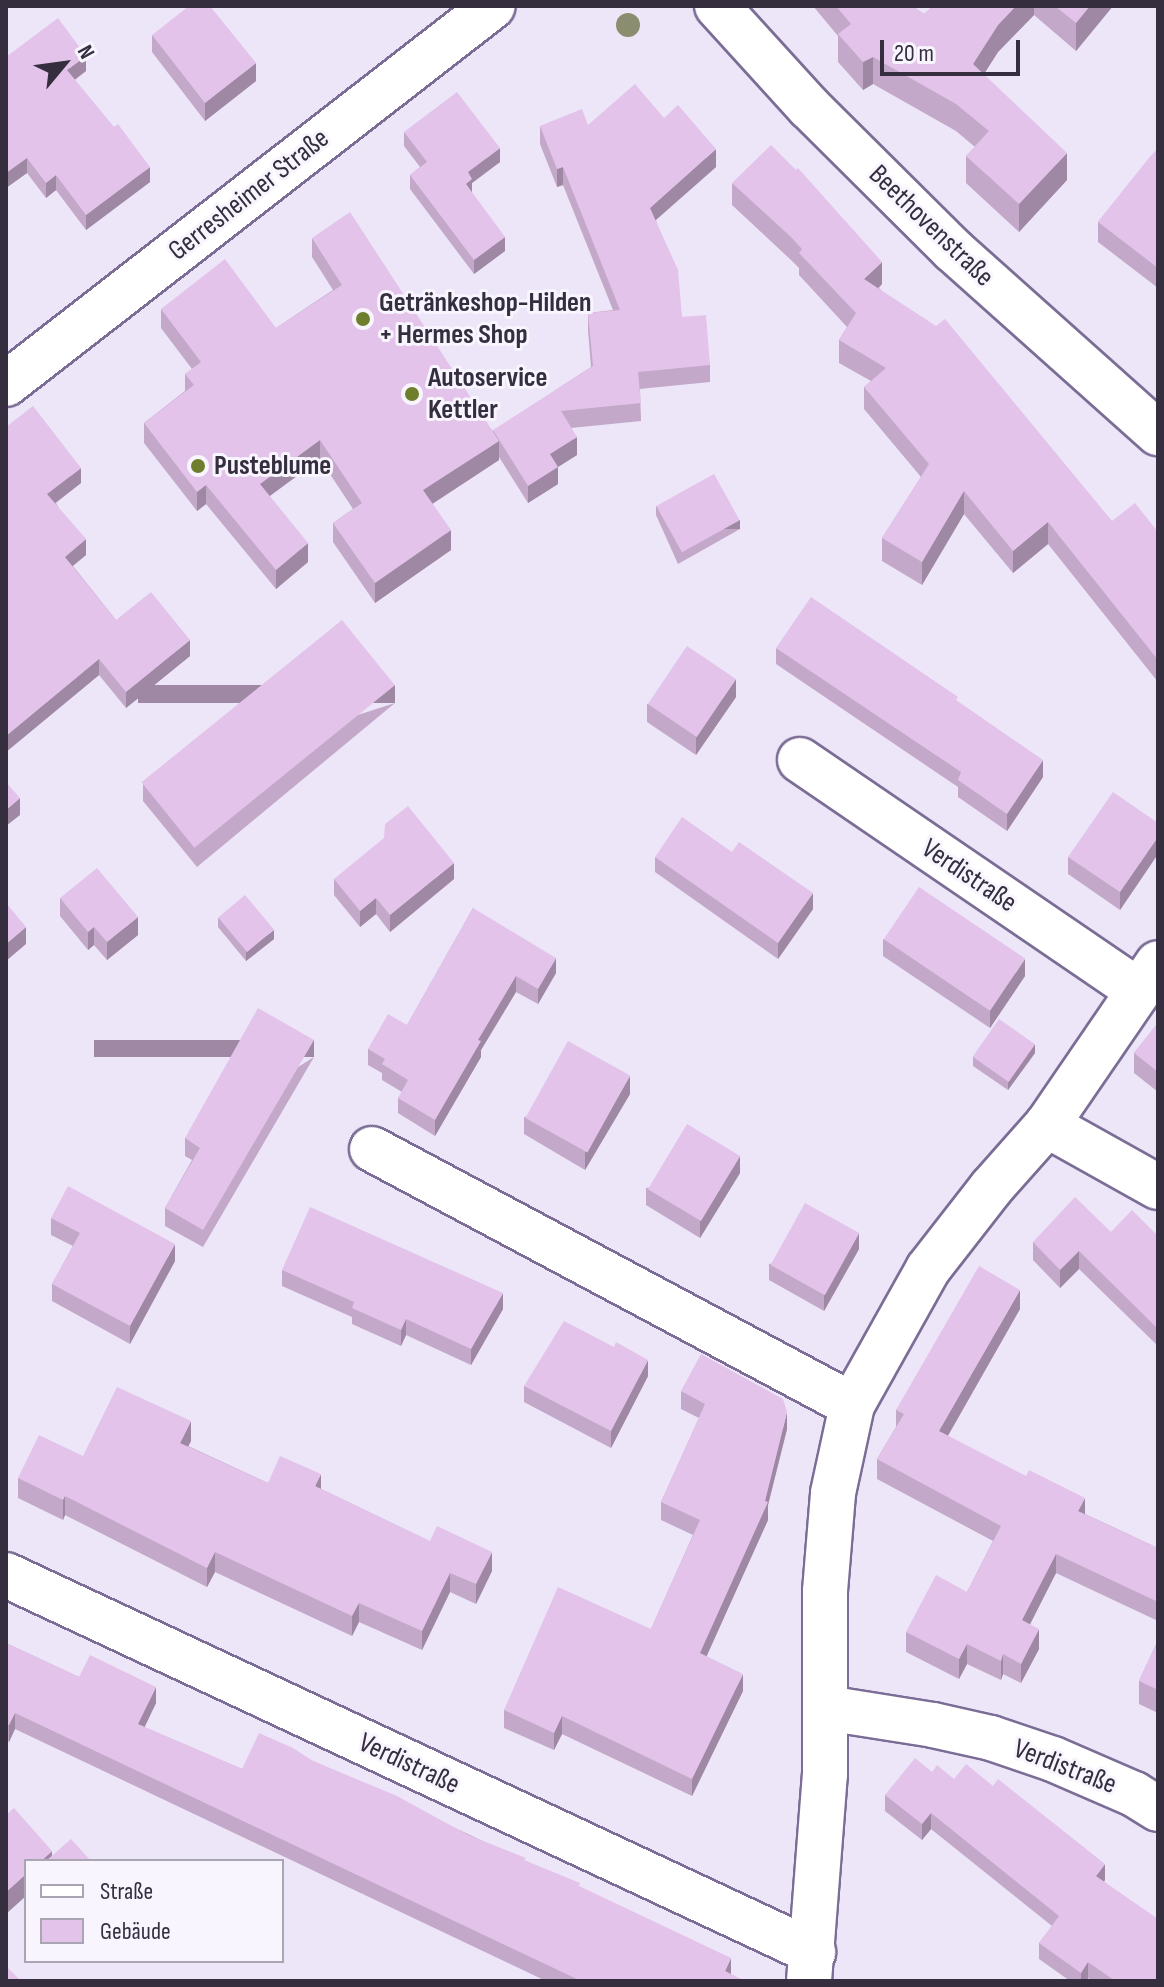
<!DOCTYPE html>
<meta charset="utf-8">
<style>
body{margin:0}
#map{position:relative;width:1164px;height:1987px;overflow:hidden;background:#ece6f8;font-family:"Sofia Sans Condensed",sans-serif}
div>[style]{position:absolute}
[style*='--x']{left:calc(var(--x)*1px);top:calc(var(--y)*1px);width:calc(var(--w)*1px);rotate:calc(var(--a)*1deg)}
.roads{filter:drop-shadow(2px 0 #7b6d95) drop-shadow(-2px 0 #7b6d95) drop-shadow(0 2px #7b6d95) drop-shadow(0 -2px #7b6d95)}
.minor>*{height:44px;margin:-22px;padding:0 22px;transform-origin:22px;border-radius:22px;background:#fff}
.trees>*{width:24px;height:24px;margin:-12px;border-radius:50%;background:#8a8d70}
.wall>*{inset:0;background:#c3a8c9}
.shaded-wall>*{inset:0;background:#9f88a4;transform-origin:0 0}
.building>*{inset:0;background:#e3c3ea;transform-origin:0 0}
.dots>*{width:22px;height:22px;translate:-50% -50%;box-sizing:border-box;border:4px solid #f8f5fe;border-radius:50%}
span{translate:-50% -50%;white-space:nowrap;text-align:center;line-height:1.15;-webkit-text-stroke:6px #f8f5fe;paint-order:stroke}
.street-label{font-size:28px;color:#342e3f}
.poi-label{font-size:28px;color:#342e3f;font-weight:700}
.left{translate:0 -50%;text-align:left}
.frame{position:absolute;inset:0;border:8px solid #342e3f;pointer-events:none}
.legend{position:absolute;left:24px;top:1859px;width:260px;height:104px;box-sizing:border-box;background:#f8f5fe;border:2px solid #aaa5b2;margin:0;padding:10px 14px;list-style:none;font-size:24px;color:#342e3f}
.legend li{display:flex;align-items:center;gap:16px;height:40px}
.legend b{width:40px;border:2px solid #aaa5b2}
.north{position:absolute;left:24px;top:24px;width:80px;height:80px;-webkit-text-stroke:6px #f8f5fe;paint-order:stroke;rotate:61deg;font-size:22px;font-weight:700;line-height:32px;text-align:center;color:#342e3f}
.north::after{content:'';display:block;margin:auto;width:28px;height:36px;background:#342e3f;clip-path:polygon(50% 0,100% 100%,50% 72%,0 100%)}
.scale{position:absolute;left:880px;top:40px;width:140px;height:36px;box-sizing:border-box;border:4px solid #342e3f;border-top:0;padding-left:10px;font-size:24px;line-height:28px;white-space:nowrap;color:#342e3f;-webkit-text-stroke:6px #f8f5fe;paint-order:stroke}
</style>
<div id="map">
<div class="roads">
<div class="minor">
<div style="--x:717;--y:6;--w:137;--a:47.7"></div>
<div style="--x:809;--y:107;--w:203;--a:44.8"></div>
<div style="--x:953;--y:250;--w:275;--a:41.8"></div>
<div style="--x:6;--y:384;--w:616;--a:-37.82"></div>
<div style="--x:800;--y:760;--w:409;--a:34.3"></div>
<div style="--x:1047;--y:1125;--w:127;--a:29.2"></div>
<div style="--x:372;--y:1149;--w:544;--a:28.07"></div>
<div style="--x:6;--y:1575;--w:891;--a:25.04"></div>
<div style="--x:826;--y:1708;--w:108;--a:9"></div>
<div style="--x:933;--y:1725;--w:59;--a:12.6"></div>
<div style="--x:991;--y:1738;--w:65;--a:18.7"></div>
<div style="--x:1053;--y:1759;--w:88;--a:23.4"></div>
<div style="--x:1134;--y:1794;--w:28;--a:32"></div>
<div style="--x:809;--y:1981;--w:208;--a:-85.6"></div>
<div style="--x:825;--y:1774;--w:183;--a:-90"></div>
<div style="--x:825;--y:1591;--w:98;--a:-85.3"></div>
<div style="--x:833;--y:1493;--w:90;--a:-77.8"></div>
<div style="--x:852;--y:1405;--w:156;--a:-60.8"></div>
<div style="--x:928;--y:1269;--w:103;--a:-52.1"></div>
<div style="--x:991;--y:1188;--w:84;--a:-48.4"></div>
<div style="--x:1047;--y:1125;--w:196;--a:-55.6"></div>
</div>
</div>
<div class="trees">
<div style="left:628px;top:25px"></div>
</div>
<div class="wall">
<div style="clip-path:polygon(813px 6px,912px 6px,924px 14px,933px 6px,1113px 6px,1076px 51px,1034px 15px,998px 52px,984px 74px,1067px 180px,1019px 232px,966px 183px,966px 156px,975px 147px,956px 131px,873px 84px,863px 90px,838px 62px,838px 36px)"></div>
<div style="clip-path:polygon(152px 35px,256px 81px,205px 121px,152px 52px)"></div>
<div style="clip-path:polygon(6px 57px,86px 71px,75px 80px,150px 182px,86px 230px,56px 190px,46px 198px,27px 173px,6px 188px)"></div>
<div style="clip-path:polygon(664px 118px,716px 167px,656px 220px,682px 317px,710px 365px,710px 382px,640px 389px,641px 421px,571px 428px,577px 455px,558px 467px,558px 484px,528px 503px,499px 457px,499px 460px,432px 504px,451px 550px,375px 603px,333px 542px,333px 523px,353px 509px,320px 459px,270px 496px,308px 562px,276px 589px,206px 504px,197px 511px,144px 443px,144px 423px,185px 391px,185px 374px,192px 369px,161px 328px,161px 309px,276px 328px,333px 290px,312px 257px,312px 238px,493px 431px,591px 367px,588px 330px,588px 313px,613px 310px,563px 185px,557px 187px,540px 144px,540px 126px,588px 125px)"></div>
<div style="clip-path:polygon(404px 132px,500px 162px,472px 183px,472px 193px,505px 251px,474px 274px,410px 189px,410px 175px,420px 167px,404px 146px)"></div>
<div style="clip-path:polygon(1158px 148px,1158px 288px,1098px 242px,1098px 222px)"></div>
<div style="clip-path:polygon(732px 183px,882px 284px,879px 288px,1112px 521px,1158px 532px,1158px 682px,1048px 544px,1013px 573px,964px 514px,922px 585px,882px 561px,882px 538px,921px 477px,864px 409px,864px 387px,871px 381px,839px 363px,839px 340px,847px 327px,799px 275px,799px 268px,791px 260px,732px 205px)"></div>
<div style="clip-path:polygon(6px 427px,81px 483px,56px 503px,86px 555px,73px 566px,116px 620px,190px 656px,126px 708px,99px 675px,6px 752px)"></div>
<div style="clip-path:polygon(656px 506px,740px 529px,678px 564px,656px 515px)"></div>
<div style="clip-path:polygon(776px 648px,958px 702px,1043px 777px,1007px 831px,958px 797px,958px 787px,776px 664px)"></div>
<div style="clip-path:polygon(736px 697px,696px 755px,647px 722px,647px 704px)"></div>
<div style="clip-path:polygon(395px 703px,197px 867px,143px 801px,143px 784px)"></div>
<div style="clip-path:polygon(1158px 823px,1158px 854px,1120px 910px,1068px 874px,1068px 857px)"></div>
<div style="clip-path:polygon(655px 857px,813px 909px,778px 959px,655px 872px)"></div>
<div style="clip-path:polygon(334px 879px,454px 879px,390px 932px,376px 914px,360px 927px,334px 895px)"></div>
<div style="clip-path:polygon(60px 898px,138px 935px,107px 960px,94px 945px,88px 950px,60px 916px)"></div>
<div style="clip-path:polygon(473px 908px,556px 973px,538px 1004px,516px 992px,481px 1050px,481px 1057px,435px 1136px,398px 1113px,398px 1098px,402px 1092px,382px 1080px,382px 1073px,368px 1065px,368px 1049px,407px 1025px)"></div>
<div style="clip-path:polygon(218px 918px,274px 939px,246px 961px,218px 927px)"></div>
<div style="clip-path:polygon(883px 939px,1025px 976px,990px 1028px,883px 956px)"></div>
<div style="clip-path:polygon(1158px 1023px,1158px 1092px,1134px 1073px,1134px 1053px)"></div>
<div style="clip-path:polygon(1035px 1053px,1008px 1090px,973px 1066px,973px 1057px)"></div>
<div style="clip-path:polygon(314px 1057px,203px 1247px,165px 1226px,165px 1208px,192px 1160px,185px 1156px,185px 1138px)"></div>
<div style="clip-path:polygon(630px 1094px,585px 1170px,524px 1134px,524px 1117px)"></div>
<div style="clip-path:polygon(740px 1173px,700px 1238px,646px 1205px,646px 1188px)"></div>
<div style="clip-path:polygon(51px 1218px,175px 1261px,130px 1344px,52px 1301px,52px 1284px,73px 1246px,51px 1235px)"></div>
<div style="clip-path:polygon(1111px 1232px,1158px 1236px,1158px 1346px,1079px 1269px,1060px 1288px,1033px 1260px,1033px 1242px)"></div>
<div style="clip-path:polygon(859px 1249px,824px 1311px,769px 1280px,769px 1264px)"></div>
<div style="clip-path:polygon(282px 1270px,503px 1309px,471px 1365px,406px 1335px,401px 1346px,352px 1324px,352px 1317px,282px 1286px)"></div>
<div style="clip-path:polygon(1020px 1309px,948px 1436px,1085px 1514px,1158px 1548px,1158px 1621px,1056px 1573px,1030px 1624px,1039px 1649px,1021px 1683px,1003px 1674px,1001px 1680px,967px 1664px,959px 1679px,906px 1652px,906px 1632px,967px 1592px,993px 1541px,877px 1479px,877px 1459px,896px 1427px,896px 1410px)"></div>
<div style="clip-path:polygon(648px 1376px,611px 1448px,524px 1402px,524px 1386px)"></div>
<div style="clip-path:polygon(681px 1391px,787px 1429px,768px 1505px,768px 1520px,706px 1656px,743px 1691px,692px 1796px,562px 1734px,554px 1750px,504px 1728px,504px 1710px,651px 1629px,693px 1535px,661px 1520px,661px 1502px,699px 1418px,681px 1409px)"></div>
<div style="clip-path:polygon(191px 1441px,188px 1446px,268px 1483px,321px 1489px,492px 1571px,476px 1604px,450px 1592px,422px 1650px,359px 1622px,352px 1636px,215px 1572px,207px 1587px,65px 1515px,63px 1520px,18px 1498px,18px 1478px,83px 1456px)"></div>
<div style="clip-path:polygon(1158px 1640px,1158px 1713px,1139px 1704px,1139px 1681px)"></div>
<div style="clip-path:polygon(6px 1643px,79px 1677px,156px 1703px,144px 1727px,242px 1769px,313px 1761px,580px 1887px,743px 1981px,546px 1981px,15px 1729px,9px 1742px,6px 1740px)"></div>
<div style="clip-path:polygon(932px 1772px,954px 1779px,1105px 1880px,1104px 1882px,1158px 1981px,1092px 1981px,1088px 1978px,1087px 1981px,1070px 1981px,1039px 1959px,1039px 1943px,1052px 1926px,931px 1829px,922px 1840px,885px 1811px,885px 1795px)"></div>
</div>
<div class="shaded-wall">
<div style="clip-path:polygon(1016px 6px,1034px 6px,1034px 15px,998px 52px,973px 91px,973px 64px,998px 25px)"></div>
<div style="clip-path:polygon(1090px 6px,1113px 6px,1076px 51px,1076px 23px)"></div>
<div style="clip-path:polygon(86px 56px,86px 71px,67px 85px,67px 70px)"></div>
<div style="clip-path:polygon(873px 57px,873px 84px,863px 90px,863px 62px)"></div>
<div style="clip-path:polygon(256px 63px,256px 81px,205px 121px,205px 103px)"></div>
<div style="clip-path:polygon(500px 148px,500px 162px,472px 183px,472px 193px,466px 184px,468px 172px)"></div>
<div style="clip-path:polygon(716px 149px,716px 167px,650px 225px,650px 208px)"></div>
<div style="clip-path:polygon(1067px 153px,1067px 180px,1019px 232px,1019px 204px)"></div>
<div style="clip-path:polygon(27px 158px,27px 173px,6px 188px,6px 173px)"></div>
<div style="clip-path:polygon(150px 167px,150px 182px,86px 230px,86px 215px)"></div>
<div style="clip-path:polygon(563px 167px,563px 185px,557px 187px,557px 169px)"></div>
<div style="clip-path:polygon(56px 175px,56px 190px,46px 198px,46px 183px)"></div>
<div style="clip-path:polygon(505px 237px,505px 251px,474px 274px,474px 260px)"></div>
<div style="clip-path:polygon(882px 262px,882px 284px,864px 301px,864px 279px)"></div>
<div style="clip-path:polygon(577px 437px,577px 455px,558px 467px,558px 484px,528px 503px,528px 486px,550px 454px)"></div>
<div style="clip-path:polygon(320px 440px,320px 459px,260px 503px,260px 484px)"></div>
<div style="clip-path:polygon(499px 441px,499px 460px,423px 510px,423px 490px)"></div>
<div style="clip-path:polygon(81px 468px,81px 483px,47px 509px,47px 494px)"></div>
<div style="clip-path:polygon(206px 485px,206px 504px,197px 511px,197px 492px)"></div>
<div style="clip-path:polygon(964px 491px,964px 514px,922px 585px,922px 562px)"></div>
<div style="left:740px;top:520px;width:9px;height:71px;rotate:90deg"></div>
<div style="clip-path:polygon(1048px 522px,1048px 544px,1013px 573px,1013px 551px)"></div>
<div style="clip-path:polygon(451px 530px,451px 550px,375px 603px,375px 583px)"></div>
<div style="clip-path:polygon(86px 539px,86px 555px,65px 572px,65px 557px)"></div>
<div style="clip-path:polygon(308px 543px,308px 562px,276px 589px,276px 570px)"></div>
<div style="clip-path:polygon(190px 640px,190px 656px,126px 708px,126px 692px)"></div>
<div style="clip-path:polygon(99px 659px,99px 675px,6px 752px,6px 736px)"></div>
<div style="clip-path:polygon(736px 679px,736px 697px,696px 755px,696px 738px)"></div>
<div style="left:395px;top:685px;width:18px;height:257px;rotate:90deg"></div>
<div style="clip-path:polygon(1043px 760px,1043px 777px,1007px 831px,1007px 814px)"></div>
<div style="clip-path:polygon(20px 798px,20px 815px,6px 826px,6px 810px)"></div>
<div style="clip-path:polygon(1158px 837px,1158px 854px,1120px 910px,1120px 892px)"></div>
<div style="clip-path:polygon(454px 863px,454px 879px,390px 932px,390px 915px)"></div>
<div style="clip-path:polygon(813px 893px,813px 909px,778px 959px,778px 943px)"></div>
<div style="clip-path:polygon(376px 898px,376px 914px,360px 927px,360px 911px)"></div>
<div style="clip-path:polygon(138px 917px,138px 935px,107px 960px,107px 942px)"></div>
<div style="clip-path:polygon(26px 927px,26px 944px,6px 961px,6px 944px)"></div>
<div style="clip-path:polygon(94px 927px,94px 945px,88px 950px,88px 932px)"></div>
<div style="clip-path:polygon(274px 930px,274px 939px,246px 961px,246px 952px)"></div>
<div style="clip-path:polygon(556px 958px,556px 973px,538px 1004px,538px 989px)"></div>
<div style="clip-path:polygon(1025px 959px,1025px 976px,990px 1028px,990px 1011px)"></div>
<div style="clip-path:polygon(516px 976px,516px 992px,481px 1050px,481px 1057px,435px 1136px,435px 1120px,478px 1040px)"></div>
<div style="left:314px;top:1040px;width:17px;height:220px;rotate:90deg"></div>
<div style="clip-path:polygon(1035px 1044px,1035px 1053px,1008px 1090px,1008px 1081px)"></div>
<div style="clip-path:polygon(630px 1076px,630px 1094px,585px 1170px,585px 1153px)"></div>
<div style="clip-path:polygon(740px 1156px,740px 1173px,700px 1238px,700px 1221px)"></div>
<div style="clip-path:polygon(859px 1233px,859px 1249px,824px 1311px,824px 1295px)"></div>
<div style="clip-path:polygon(175px 1244px,175px 1261px,130px 1344px,130px 1326px)"></div>
<div style="clip-path:polygon(1079px 1251px,1079px 1269px,1060px 1288px,1060px 1270px)"></div>
<div style="clip-path:polygon(1020px 1290px,1020px 1309px,939px 1451px,939px 1431px)"></div>
<div style="clip-path:polygon(503px 1293px,503px 1309px,471px 1365px,471px 1349px)"></div>
<div style="clip-path:polygon(406px 1319px,406px 1335px,401px 1346px,401px 1330px)"></div>
<div style="clip-path:polygon(648px 1360px,648px 1376px,611px 1448px,611px 1431px)"></div>
<div style="clip-path:polygon(787px 1412px,787px 1429px,768px 1505px,768px 1520px,700px 1671px,700px 1653px,765px 1501px)"></div>
<div style="clip-path:polygon(191px 1421px,191px 1441px,180px 1462px,180px 1443px)"></div>
<div style="clip-path:polygon(321px 1474px,321px 1493px,315px 1486px)"></div>
<div style="clip-path:polygon(65px 1496px,65px 1515px,63px 1520px,63px 1500px)"></div>
<div style="clip-path:polygon(1085px 1498px,1085px 1518px,1078px 1511px)"></div>
<div style="clip-path:polygon(215px 1552px,215px 1572px,207px 1587px,207px 1568px)"></div>
<div style="clip-path:polygon(492px 1552px,492px 1571px,476px 1604px,476px 1584px)"></div>
<div style="clip-path:polygon(1056px 1554px,1056px 1573px,1022px 1640px,1022px 1620px)"></div>
<div style="clip-path:polygon(450px 1573px,450px 1592px,422px 1650px,422px 1631px)"></div>
<div style="clip-path:polygon(359px 1603px,359px 1622px,352px 1636px,352px 1616px)"></div>
<div style="clip-path:polygon(1039px 1629px,1039px 1649px,1021px 1683px,1021px 1664px)"></div>
<div style="clip-path:polygon(967px 1644px,967px 1664px,959px 1679px,959px 1659px)"></div>
<div style="clip-path:polygon(1003px 1654px,1003px 1674px,1001px 1680px,1001px 1661px)"></div>
<div style="clip-path:polygon(743px 1674px,743px 1691px,692px 1796px,692px 1779px)"></div>
<div style="clip-path:polygon(156px 1687px,156px 1703px,138px 1741px,138px 1724px)"></div>
<div style="clip-path:polygon(15px 1713px,15px 1729px,9px 1742px,9px 1725px)"></div>
<div style="clip-path:polygon(562px 1716px,562px 1734px,554px 1750px,554px 1733px)"></div>
<div style="clip-path:polygon(931px 1813px,931px 1829px,922px 1840px,922px 1824px)"></div>
<div style="clip-path:polygon(52px 1851px,52px 1861px,41px 1861px)"></div>
<div style="clip-path:polygon(1105px 1864px,1105px 1880px,1096px 1892px,1096px 1876px)"></div>
<div style="clip-path:polygon(26px 1874px,26px 1896px,6px 1914px,6px 1892px)"></div>
<div style="clip-path:polygon(731px 1958px,731px 1975px,725px 1971px)"></div>
<div style="clip-path:polygon(1088px 1962px,1088px 1978px,1087px 1981px,1081px 1981px,1081px 1973px)"></div>
</div>
<div class="building">
<div style="clip-path:polygon(189px 6px,210px 6px,256px 63px,205px 103px,152px 35px)"></div>
<div style="clip-path:polygon(836px 6px,912px 6px,924px 14px,933px 6px,1016px 6px,998px 25px,973px 64px,1067px 153px,1019px 204px,966px 156px,989px 131px,956px 104px,873px 57px,863px 62px,838px 34px,851px 24px)"></div>
<div style="clip-path:polygon(1055px 6px,1090px 6px,1076px 23px)"></div>
<div style="clip-path:polygon(58px 18px,86px 56px,67px 70px,114px 127px,118px 124px,150px 167px,86px 215px,56px 175px,46px 183px,27px 158px,6px 173px,6px 57px)"></div>
<div style="clip-path:polygon(635px 84px,664px 118px,678px 105px,716px 149px,650px 208px,678px 270px,682px 317px,706px 315px,710px 365px,638px 372px,641px 403px,561px 411px,577px 437px,550px 454px,558px 467px,528px 486px,493px 430px,593px 366px,588px 313px,620px 310px,563px 167px,557px 169px,540px 126px,582px 109px,588px 125px)"></div>
<div style="clip-path:polygon(457px 92px,500px 148px,468px 172px,472px 179px,466px 184px,505px 237px,474px 260px,410px 175px,427px 162px,404px 132px)"></div>
<div style="clip-path:polygon(771px 145px,796px 170px,798px 168px,882px 262px,864px 279px,936px 326px,945px 319px,1112px 521px,1135px 503px,1158px 532px,1158px 660px,1048px 522px,1013px 551px,964px 491px,922px 562px,882px 538px,929px 464px,864px 387px,886px 368px,839px 340px,856px 313px,799px 253px,802px 249px,791px 237px,732px 183px)"></div>
<div style="clip-path:polygon(1158px 148px,1158px 268px,1098px 222px,1148px 159px)"></div>
<div style="clip-path:polygon(350px 212px,499px 441px,423px 490px,451px 530px,375px 583px,333px 523px,362px 503px,320px 440px,260px 484px,308px 543px,276px 570px,206px 485px,197px 492px,144px 423px,194px 385px,185px 374px,201px 362px,161px 309px,225px 259px,276px 328px,342px 285px,312px 238px)"></div>
<div style="clip-path:polygon(33px 406px,81px 468px,47px 494px,86px 539px,65px 557px,116px 620px,151px 592px,190px 640px,126px 692px,99px 659px,6px 736px,6px 427px)"></div>
<div style="left:714px;top:474px;width:53px;height:66px;rotate:61deg"></div>
<div style="clip-path:polygon(811px 597px,958px 697px,956px 700px,1043px 760px,1007px 814px,958px 780px,961px 772px,776px 648px)"></div>
<div style="left:342px;top:620px;width:84px;height:258px;rotate:51deg"></div>
<div style="left:687px;top:646px;width:59px;height:70px;rotate:34deg"></div>
<div style="clip-path:polygon(6px 782px,20px 798px,6px 810px)"></div>
<div style="clip-path:polygon(1113px 792px,1158px 823px,1158px 837px,1120px 892px,1068px 857px)"></div>
<div style="clip-path:polygon(408px 806px,454px 863px,390px 915px,376px 898px,360px 911px,334px 879px,384px 838px,385px 824px)"></div>
<div style="clip-path:polygon(682px 817px,732px 852px,739px 842px,813px 893px,778px 943px,655px 857px)"></div>
<div style="clip-path:polygon(97px 868px,138px 917px,107px 942px,94px 927px,88px 932px,60px 898px)"></div>
<div style="left:919px;top:887px;width:128px;height:63px;rotate:34deg"></div>
<div style="left:245px;top:895px;width:45px;height:35px;rotate:50deg"></div>
<div style="clip-path:polygon(6px 903px,26px 927px,6px 944px)"></div>
<div style="clip-path:polygon(473px 908px,556px 958px,538px 989px,516px 976px,478px 1040px,481px 1041px,435px 1120px,398px 1098px,408px 1080px,382px 1064px,385px 1059px,368px 1049px,388px 1014px,407px 1025px)"></div>
<div style="clip-path:polygon(258px 1008px,314px 1040px,203px 1230px,165px 1208px,200px 1148px,185px 1138px)"></div>
<div style="left:999px;top:1019px;width:44px;height:46px;rotate:35deg"></div>
<div style="clip-path:polygon(1158px 1023px,1158px 1072px,1134px 1053px)"></div>
<div style="left:568px;top:1041px;width:71px;height:88px;rotate:29deg"></div>
<div style="left:687px;top:1124px;width:62px;height:76px;rotate:31deg"></div>
<div style="clip-path:polygon(68px 1186px,175px 1244px,130px 1326px,52px 1284px,80px 1233px,51px 1218px)"></div>
<div style="clip-path:polygon(1075px 1197px,1111px 1232px,1132px 1210px,1158px 1236px,1158px 1329px,1079px 1251px,1060px 1270px,1033px 1242px)"></div>
<div style="left:805px;top:1203px;width:62px;height:71px;rotate:29deg"></div>
<div style="clip-path:polygon(310px 1207px,503px 1293px,471px 1349px,406px 1319px,401px 1330px,352px 1308px,354px 1302px,282px 1270px)"></div>
<div style="clip-path:polygon(979px 1266px,1020px 1290px,939px 1431px,1026px 1476px,1029px 1470px,1085px 1498px,1078px 1511px,1158px 1548px,1158px 1602px,1056px 1554px,1022px 1620px,1039px 1629px,1021px 1664px,1003px 1654px,1001px 1661px,967px 1644px,959px 1659px,906px 1632px,936px 1575px,967px 1592px,1001px 1526px,877px 1459px,904px 1414px,896px 1410px)"></div>
<div style="clip-path:polygon(564px 1321px,614px 1347px,616px 1342px,648px 1360px,611px 1431px,524px 1386px)"></div>
<div style="clip-path:polygon(701px 1354px,783px 1399px,787px 1412px,765px 1501px,768px 1502px,700px 1653px,743px 1674px,692px 1779px,562px 1716px,554px 1733px,504px 1710px,558px 1587px,651px 1629px,700px 1520px,661px 1502px,705px 1404px,681px 1391px)"></div>
<div style="clip-path:polygon(117px 1387px,191px 1421px,180px 1443px,268px 1483px,280px 1456px,321px 1474px,315px 1486px,430px 1541px,437px 1526px,492px 1552px,476px 1584px,450px 1573px,422px 1631px,359px 1603px,352px 1616px,215px 1552px,207px 1568px,65px 1496px,63px 1500px,18px 1478px,39px 1435px,83px 1456px)"></div>
<div style="clip-path:polygon(1158px 1640px,1158px 1690px,1139px 1681px)"></div>
<div style="clip-path:polygon(6px 1643px,79px 1677px,90px 1655px,156px 1687px,138px 1724px,242px 1769px,259px 1733px,293px 1748px,313px 1761px,397px 1796px,468px 1835px,526px 1858px,524px 1860px,580px 1883px,579px 1886px,731px 1958px,725px 1971px,743px 1980px,581px 1981px,15px 1713px,9px 1725px,6px 1724px)"></div>
<div style="clip-path:polygon(915px 1758px,932px 1772px,937px 1765px,954px 1779px,966px 1764px,993px 1786px,998px 1779px,1105px 1864px,1096px 1876px,1158px 1919px,1158px 1981px,1115px 1981px,1088px 1962px,1081px 1973px,1039px 1943px,1059px 1916px,931px 1813px,922px 1824px,885px 1795px)"></div>
<div style="clip-path:polygon(14px 1808px,52px 1851px,41px 1861px,26px 1861px,26px 1874px,6px 1892px,6px 1815px)"></div>
<div style="clip-path:polygon(71px 1839px,91px 1861px,46px 1861px)"></div>
<div style="clip-path:polygon(6px 1966px,21px 1981px,6px 1981px)"></div>
</div>
<div class="dots">
<div style="left:363px;top:319px;background:#6e7e2d"></div>
<div style="left:412px;top:394px;background:#6e7e2d"></div>
<div style="left:198px;top:466px;background:#6e7e2d"></div>
</div>
<div class="street-label">
<span style="left:249px;top:195px;rotate:-38deg">Gerresheimer Straße</span>
<span style="left:931px;top:226px;rotate:44deg">Beethovenstraße</span>
<span style="left:969px;top:876px;rotate:34deg">Verdistraße</span>
<span style="left:409px;top:1764px;rotate:25deg">Verdistraße</span>
<span style="left:1065px;top:1767px;rotate:21deg">Verdistraße</span>
</div>
<div class="poi-label">
<span class="left" style="left:379px;top:319px">Getränkeshop-Hilden<br>+ Hermes Shop</span>
<span class="left" style="left:428px;top:394px">Autoservice<br>Kettler</span>
<span class="left" style="left:214px;top:466px">Pusteblume</span>
</div>
<div class="frame"></div>
<ul class="legend">
<li><b style="height:10px;background:#fff"></b>Straße</li>
<li><b style="height:22px;background:#e3c3ea"></b>Gebäude</li>
</ul>
<div class="north">N</div>
<div class="scale">20 m</div>
</div>
